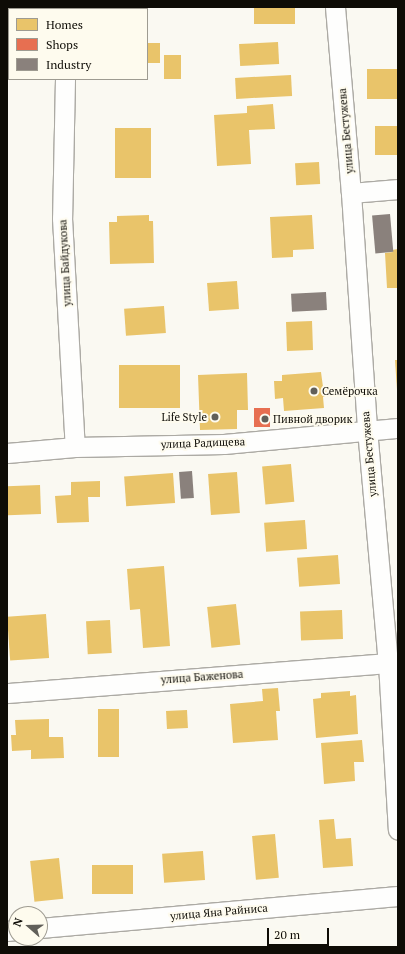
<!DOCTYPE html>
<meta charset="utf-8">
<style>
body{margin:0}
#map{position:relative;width:405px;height:954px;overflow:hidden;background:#faf9f2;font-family:"PT Serif",serif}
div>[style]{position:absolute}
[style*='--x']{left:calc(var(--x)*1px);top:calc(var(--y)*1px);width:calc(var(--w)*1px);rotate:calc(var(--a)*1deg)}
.homes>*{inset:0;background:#e9c46a;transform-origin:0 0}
.shops>*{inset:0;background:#e76f51;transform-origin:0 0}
.industry>*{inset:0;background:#8a817c;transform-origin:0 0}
.roads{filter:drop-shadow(1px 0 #acaaa4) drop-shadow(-1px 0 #acaaa4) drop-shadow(0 1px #acaaa4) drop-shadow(0 -1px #acaaa4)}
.street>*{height:19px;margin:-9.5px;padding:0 9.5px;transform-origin:9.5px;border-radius:9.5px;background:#fefefd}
.dots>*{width:11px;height:11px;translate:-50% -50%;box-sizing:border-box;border:2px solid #fefbee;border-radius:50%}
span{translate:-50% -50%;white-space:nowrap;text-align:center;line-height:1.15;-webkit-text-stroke:4px #fefbee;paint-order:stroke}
.street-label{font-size:11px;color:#0e0c06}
.poi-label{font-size:11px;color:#0e0c06}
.left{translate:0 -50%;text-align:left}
.right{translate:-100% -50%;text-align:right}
.frame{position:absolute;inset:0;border:8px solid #0e0c06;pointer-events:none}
.legend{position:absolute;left:8px;top:8px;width:140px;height:72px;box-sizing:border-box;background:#fefbee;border:1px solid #9e9b91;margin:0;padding:5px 7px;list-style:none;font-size:12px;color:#0e0c06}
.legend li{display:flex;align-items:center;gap:8px;height:20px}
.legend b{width:20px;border:1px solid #9e9b91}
.north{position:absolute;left:8px;top:906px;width:40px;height:40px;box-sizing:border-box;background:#fefbee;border:1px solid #9e9b91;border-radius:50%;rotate:290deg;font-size:11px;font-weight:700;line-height:16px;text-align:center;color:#0e0c06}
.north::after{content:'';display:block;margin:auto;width:14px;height:18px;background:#615f59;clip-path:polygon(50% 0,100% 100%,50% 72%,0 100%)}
.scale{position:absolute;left:267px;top:928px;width:62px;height:18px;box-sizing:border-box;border:2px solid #0e0c06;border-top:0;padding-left:5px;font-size:12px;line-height:14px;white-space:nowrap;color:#0e0c06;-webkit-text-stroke:3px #fefbee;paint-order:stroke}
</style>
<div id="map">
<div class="homes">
<div style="left:254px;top:7px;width:41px;height:17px"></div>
<div style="left:278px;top:42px;width:22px;height:39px;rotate:87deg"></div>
<div style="left:160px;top:43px;width:20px;height:13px;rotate:90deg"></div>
<div style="left:181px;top:55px;width:24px;height:17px;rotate:90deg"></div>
<div style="left:398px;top:69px;width:30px;height:31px;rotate:90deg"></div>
<div style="left:291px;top:75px;width:21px;height:56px;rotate:87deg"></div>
<div style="clip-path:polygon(273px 104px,275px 129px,249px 130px,251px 164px,217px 166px,214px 115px,247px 113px,247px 106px)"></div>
<div style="left:398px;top:126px;width:29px;height:23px;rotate:90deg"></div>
<div style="left:115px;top:128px;width:36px;height:50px"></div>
<div style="left:319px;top:162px;width:22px;height:24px;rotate:87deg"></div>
<div style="clip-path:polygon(149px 215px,149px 221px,153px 221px,154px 263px,110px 264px,109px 222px,117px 222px,117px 216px)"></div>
<div style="clip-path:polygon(312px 215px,314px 249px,293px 250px,293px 257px,272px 258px,270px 217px)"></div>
<div style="clip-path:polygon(398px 249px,398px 288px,387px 288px,385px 253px,393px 252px,392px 250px)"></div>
<div style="left:237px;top:281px;width:28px;height:30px;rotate:86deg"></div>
<div style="left:164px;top:306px;width:27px;height:40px;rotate:86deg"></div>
<div style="left:312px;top:321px;width:29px;height:26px;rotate:88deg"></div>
<div style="clip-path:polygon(395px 360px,398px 360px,398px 390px,397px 390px)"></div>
<div style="left:119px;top:365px;width:61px;height:43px"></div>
<div style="clip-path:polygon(321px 372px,323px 387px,327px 387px,328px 397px,323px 397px,324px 408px,284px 411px,283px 398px,275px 399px,274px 381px,282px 381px,282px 375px)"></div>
<div style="clip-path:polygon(247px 373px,248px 410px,237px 410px,237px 429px,200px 430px,198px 375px)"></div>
<div style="left:291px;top:464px;width:38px;height:29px;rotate:85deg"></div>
<div style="left:237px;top:472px;width:41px;height:29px;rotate:86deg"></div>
<div style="left:173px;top:473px;width:30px;height:49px;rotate:86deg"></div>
<div style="clip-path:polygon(100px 481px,100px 497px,88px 497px,89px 522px,57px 523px,55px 496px,71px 495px,71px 482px)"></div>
<div style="left:40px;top:485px;width:29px;height:33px;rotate:88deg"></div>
<div style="left:305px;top:520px;width:29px;height:41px;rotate:86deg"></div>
<div style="left:338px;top:555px;width:29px;height:41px;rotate:86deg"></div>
<div style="clip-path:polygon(164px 566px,170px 646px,143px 648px,140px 609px,130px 610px,127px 569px)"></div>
<div style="left:236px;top:604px;width:41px;height:29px;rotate:84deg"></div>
<div style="left:342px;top:610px;width:29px;height:42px;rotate:88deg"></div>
<div style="left:46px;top:614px;width:44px;height:39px;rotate:86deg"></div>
<div style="left:110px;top:620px;width:33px;height:24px;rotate:87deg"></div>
<div style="clip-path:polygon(278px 688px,280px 711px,276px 711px,278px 740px,233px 743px,230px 704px,263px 701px,262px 689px)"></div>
<div style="clip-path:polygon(350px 691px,350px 696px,356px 695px,358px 734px,316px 738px,313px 699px,321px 698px,321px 693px)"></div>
<div style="left:98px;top:709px;width:21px;height:48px"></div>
<div style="left:187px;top:710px;width:18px;height:21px;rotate:87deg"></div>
<div style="clip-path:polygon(49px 719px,49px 737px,63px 737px,64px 758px,31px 759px,31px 750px,12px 751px,11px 735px,16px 735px,15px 720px)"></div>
<div style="clip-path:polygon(362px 740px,364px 762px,354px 762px,355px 781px,324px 784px,321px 743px)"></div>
<div style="clip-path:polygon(334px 819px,336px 839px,351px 838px,353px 866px,323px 868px,319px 820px)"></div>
<div style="left:275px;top:834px;width:44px;height:23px;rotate:85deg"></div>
<div style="left:203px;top:851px;width:29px;height:41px;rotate:86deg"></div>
<div style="left:59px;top:858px;width:41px;height:29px;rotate:84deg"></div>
<div style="left:92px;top:865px;width:41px;height:29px"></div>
</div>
<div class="shops">
<div style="left:254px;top:408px;width:16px;height:19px"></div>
</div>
<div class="industry">
<div style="left:390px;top:214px;width:38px;height:18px;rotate:85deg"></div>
<div style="left:326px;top:292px;width:18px;height:35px;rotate:87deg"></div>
<div style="left:192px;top:471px;width:27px;height:13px;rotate:86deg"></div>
</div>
<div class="roads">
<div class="street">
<div style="--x:335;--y:7;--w:187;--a:85.1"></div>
<div style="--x:351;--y:193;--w:237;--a:86.1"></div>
<div style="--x:367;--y:429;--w:235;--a:84.9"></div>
<div style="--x:388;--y:663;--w:167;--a:86.6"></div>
<div style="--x:68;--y:9;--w:2;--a:-90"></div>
<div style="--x:65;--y:79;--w:139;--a:91.2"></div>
<div style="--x:62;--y:218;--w:229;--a:86.8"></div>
<div style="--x:351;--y:193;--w:47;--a:-4.9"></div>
<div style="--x:7;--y:453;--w:68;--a:-5"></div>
<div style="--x:75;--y:447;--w:149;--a:-1.2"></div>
<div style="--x:224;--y:444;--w:175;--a:-5.3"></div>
<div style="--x:7;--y:693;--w:392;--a:-4.5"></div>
<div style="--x:40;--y:928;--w:359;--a:-5.1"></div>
<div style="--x:7;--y:931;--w:9;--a:-6"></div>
</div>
</div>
<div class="dots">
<div style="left:314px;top:391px;background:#615f59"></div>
<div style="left:215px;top:417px;background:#615f59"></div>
<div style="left:265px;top:419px;background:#615f59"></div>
</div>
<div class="street-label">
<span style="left:346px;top:131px;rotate:-95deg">улица Бестужева</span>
<span style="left:65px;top:263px;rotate:-93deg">улица Байдукова</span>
<span style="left:203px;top:443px;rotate:-2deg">улица Радищева</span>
<span style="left:369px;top:454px;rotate:-95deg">улица Бестужева</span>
<span style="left:202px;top:677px;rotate:-4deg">улица Баженова</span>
<span style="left:219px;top:912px;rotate:-5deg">улица Яна Райниса</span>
</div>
<div class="poi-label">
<span class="left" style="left:322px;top:391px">Семёрочка</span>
<span class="right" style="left:207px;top:417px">Life Style</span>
<span class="left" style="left:273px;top:419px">Пивной дворик</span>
</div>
<div class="frame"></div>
<ul class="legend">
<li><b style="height:11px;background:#e9c46a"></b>Homes</li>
<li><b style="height:11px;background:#e76f51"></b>Shops</li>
<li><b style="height:11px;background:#8a817c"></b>Industry</li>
</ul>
<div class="north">N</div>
<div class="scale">20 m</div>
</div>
